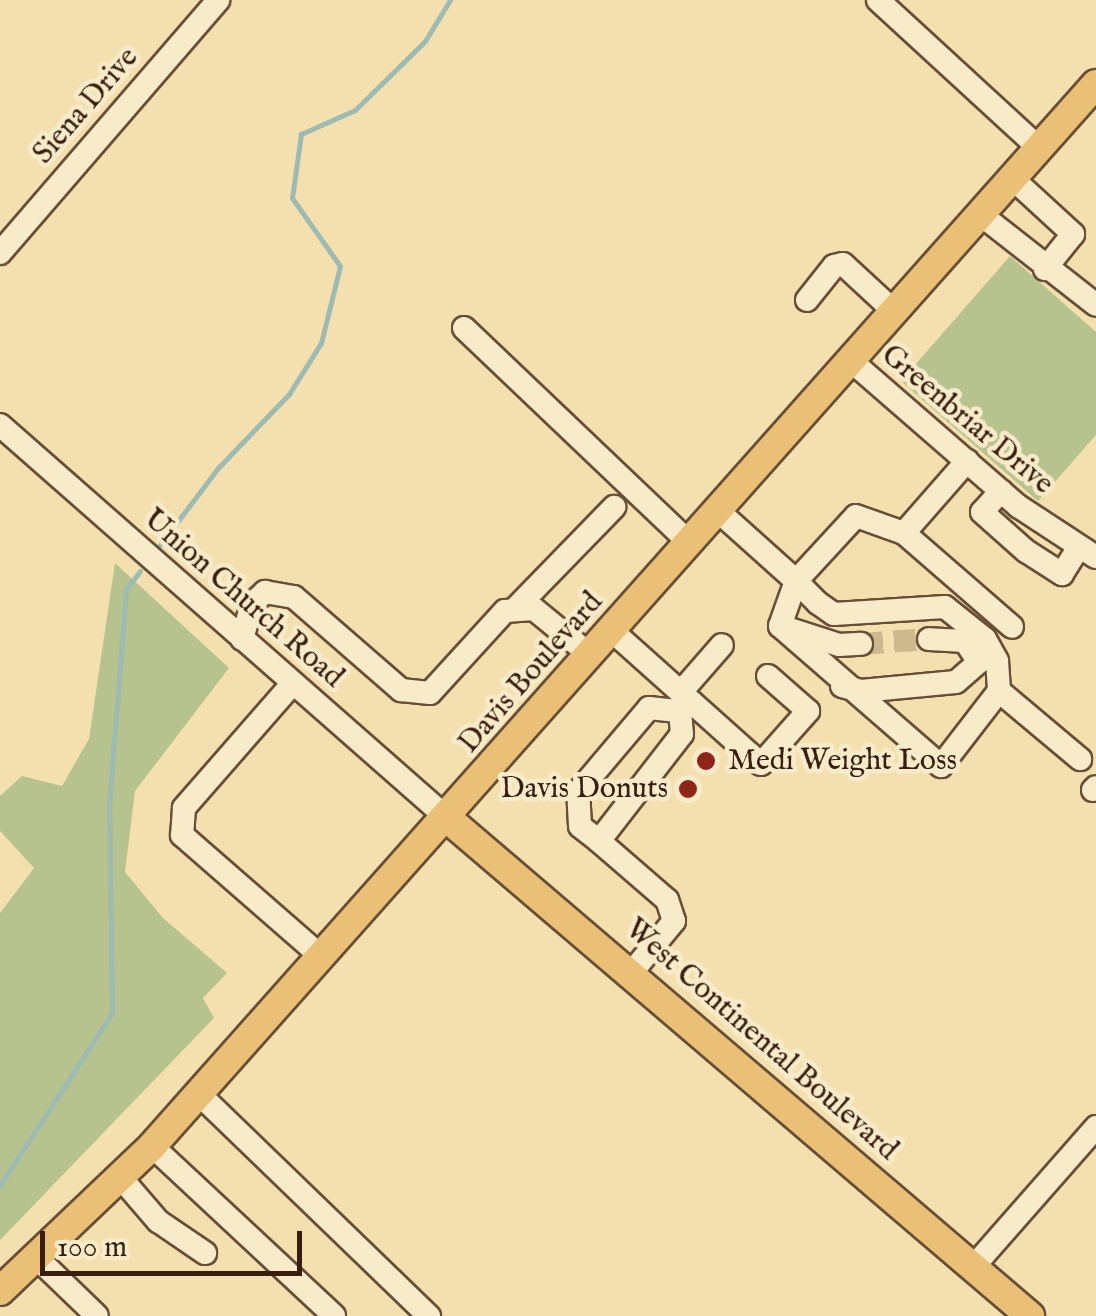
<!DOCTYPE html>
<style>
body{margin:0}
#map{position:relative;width:1096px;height:1316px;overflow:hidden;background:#f4e0ae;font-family:"IM FELL English",serif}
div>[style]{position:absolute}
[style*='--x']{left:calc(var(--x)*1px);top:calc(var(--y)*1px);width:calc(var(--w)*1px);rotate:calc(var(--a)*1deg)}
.green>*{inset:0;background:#b6c38e}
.stream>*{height:5px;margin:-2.5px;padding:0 2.5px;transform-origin:2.5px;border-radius:2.5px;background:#9dbbb2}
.minor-tunnel>*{height:22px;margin-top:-11px;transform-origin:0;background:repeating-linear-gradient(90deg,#ceb98e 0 22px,transparent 0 33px)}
.roads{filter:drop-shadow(2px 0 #674e37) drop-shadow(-2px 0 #674e37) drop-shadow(0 2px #674e37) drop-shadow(0 -2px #674e37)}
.minor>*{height:22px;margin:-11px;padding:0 11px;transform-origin:11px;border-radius:11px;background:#f8ebca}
.major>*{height:28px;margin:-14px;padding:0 14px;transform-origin:14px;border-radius:14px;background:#eac077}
.dots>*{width:28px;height:28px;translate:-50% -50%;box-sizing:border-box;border:5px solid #f8ebca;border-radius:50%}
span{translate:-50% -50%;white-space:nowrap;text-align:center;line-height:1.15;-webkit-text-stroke:9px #f8ebca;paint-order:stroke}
.street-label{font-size:30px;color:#381e0f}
.poi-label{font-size:30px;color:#381e0f}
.left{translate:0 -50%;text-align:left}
.right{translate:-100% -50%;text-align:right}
.scale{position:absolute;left:40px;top:1231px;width:262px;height:45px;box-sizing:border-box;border:5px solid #381e0f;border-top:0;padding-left:12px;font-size:30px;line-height:35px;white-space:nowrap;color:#381e0f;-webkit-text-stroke:8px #f8ebca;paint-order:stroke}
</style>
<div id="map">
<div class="green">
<div style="clip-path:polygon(1010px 256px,1096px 332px,1096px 435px,1038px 501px,901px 381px)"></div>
<div style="clip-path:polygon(115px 563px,229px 668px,135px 791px,125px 872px,163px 918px,227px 973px,203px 998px,214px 1018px,0 1240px,0 913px,34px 868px,0 831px,0 796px,22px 776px,62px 786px,89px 739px)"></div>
</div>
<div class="stream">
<div style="--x:159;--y:546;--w:98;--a:-52.9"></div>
<div style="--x:218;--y:468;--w:103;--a:-46.2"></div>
<div style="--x:289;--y:394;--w:60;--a:-57.9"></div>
<div style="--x:321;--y:343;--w:79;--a:-76.1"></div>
<div style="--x:340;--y:266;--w:83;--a:-125.2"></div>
<div style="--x:292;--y:198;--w:65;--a:-82"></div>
<div style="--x:301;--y:134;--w:59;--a:-24"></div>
<div style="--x:355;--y:110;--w:98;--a:-44.6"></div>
<div style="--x:425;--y:41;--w:48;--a:-58.6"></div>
<div style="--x:0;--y:1185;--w:205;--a:-56.9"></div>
<div style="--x:112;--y:1013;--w:207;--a:-90.8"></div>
<div style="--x:109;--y:806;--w:218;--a:-85.5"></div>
<div style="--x:126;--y:589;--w:23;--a:-52"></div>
</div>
<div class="minor-tunnel">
<div style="--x:861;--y:644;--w:68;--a:-4.2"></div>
</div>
<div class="roads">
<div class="minor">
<div style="--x:878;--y:0;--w:219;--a:42.6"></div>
<div style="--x:1012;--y:178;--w:83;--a:42.6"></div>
<div style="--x:1073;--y:234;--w:45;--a:128.7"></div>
<div style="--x:980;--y:214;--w:147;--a:38.1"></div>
<div style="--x:0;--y:253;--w:334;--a:-49.2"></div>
<div style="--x:807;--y:300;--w:43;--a:-51.5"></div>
<div style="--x:834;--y:266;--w:9;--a:-13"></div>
<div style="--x:843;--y:264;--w:69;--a:42.7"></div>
<div style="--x:464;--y:328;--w:311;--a:43.6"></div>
<div style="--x:850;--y:360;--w:223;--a:41"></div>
<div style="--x:1018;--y:506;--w:93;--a:33.2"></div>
<div style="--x:0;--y:425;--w:595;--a:41.32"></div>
<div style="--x:1001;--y:491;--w:28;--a:132"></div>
<div style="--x:982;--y:512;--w:59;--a:41.6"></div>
<div style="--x:1026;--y:551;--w:43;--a:32.6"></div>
<div style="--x:1062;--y:574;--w:32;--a:-58"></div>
<div style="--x:717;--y:510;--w:106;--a:41.9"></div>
<div style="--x:796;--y:581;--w:31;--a:45"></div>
<div style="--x:818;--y:603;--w:19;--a:35"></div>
<div style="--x:834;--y:614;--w:111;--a:-3.6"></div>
<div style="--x:945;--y:607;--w:51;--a:38.7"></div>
<div style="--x:985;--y:639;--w:25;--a:61"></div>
<div style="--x:997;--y:661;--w:30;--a:86"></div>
<div style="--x:999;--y:691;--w:95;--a:127.7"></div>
<div style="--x:941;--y:766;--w:213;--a:-139"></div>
<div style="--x:780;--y:626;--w:48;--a:-70.4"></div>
<div style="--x:796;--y:581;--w:88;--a:-47.3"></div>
<div style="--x:856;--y:516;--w:51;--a:19.5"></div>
<div style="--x:904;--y:533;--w:96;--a:-48.8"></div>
<div style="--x:904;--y:533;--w:143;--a:41"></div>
<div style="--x:514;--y:610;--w:144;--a:-45.8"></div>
<div style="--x:780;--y:626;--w:62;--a:17.9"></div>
<div style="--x:839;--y:645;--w:22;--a:-3"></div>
<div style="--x:611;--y:630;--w:201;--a:41.8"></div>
<div style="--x:761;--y:764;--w:71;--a:-48.4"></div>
<div style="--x:808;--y:711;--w:53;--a:-138.8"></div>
<div style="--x:242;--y:639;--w:36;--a:-74"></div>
<div style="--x:252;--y:604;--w:18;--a:-43"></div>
<div style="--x:265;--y:592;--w:29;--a:10"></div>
<div style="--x:294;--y:597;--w:142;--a:41"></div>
<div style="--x:401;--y:690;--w:29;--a:6"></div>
<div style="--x:430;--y:693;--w:111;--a:-47.6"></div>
<div style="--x:505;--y:611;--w:29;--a:-4"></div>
<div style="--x:534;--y:609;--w:71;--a:39.3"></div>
<div style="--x:293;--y:683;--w:166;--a:131.1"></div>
<div style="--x:184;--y:808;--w:27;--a:94"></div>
<div style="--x:182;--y:835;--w:186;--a:41.1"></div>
<div style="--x:842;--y:686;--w:20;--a:15"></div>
<div style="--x:861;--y:691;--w:95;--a:-5.4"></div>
<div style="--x:956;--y:682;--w:30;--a:-41"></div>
<div style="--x:979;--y:662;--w:25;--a:-124"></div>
<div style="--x:965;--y:641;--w:36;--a:-177"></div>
<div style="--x:999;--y:691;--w:106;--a:40"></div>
<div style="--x:681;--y:692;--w:62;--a:-48.9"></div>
<div style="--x:1093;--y:790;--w:4;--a:-45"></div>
<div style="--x:599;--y:841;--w:24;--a:-142"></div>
<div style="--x:580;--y:826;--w:34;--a:-93"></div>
<div style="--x:578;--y:792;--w:110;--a:-49.8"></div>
<div style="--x:649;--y:708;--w:31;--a:6"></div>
<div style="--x:632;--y:972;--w:66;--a:-50.5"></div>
<div style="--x:674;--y:921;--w:22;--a:-108"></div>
<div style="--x:667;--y:900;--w:90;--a:-139.1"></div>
<div style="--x:599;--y:841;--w:135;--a:-52.2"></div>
<div style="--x:682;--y:734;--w:23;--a:-95"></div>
<div style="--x:680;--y:711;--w:14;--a:-51"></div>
<div style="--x:199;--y:1094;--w:320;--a:44"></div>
<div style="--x:152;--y:1146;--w:249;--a:43"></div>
<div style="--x:121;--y:1178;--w:57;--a:49.3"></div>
<div style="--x:158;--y:1221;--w:57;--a:34.2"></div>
<div style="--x:37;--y:1258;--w:83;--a:44"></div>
<div style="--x:974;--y:1266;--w:185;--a:-48.7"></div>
</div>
<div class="major">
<div style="--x:447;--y:818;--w:767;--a:40.5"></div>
<div style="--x:0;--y:1291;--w:210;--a:-43.6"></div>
<div style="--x:152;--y:1146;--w:1421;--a:-48.37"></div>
</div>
</div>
<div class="dots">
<div style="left:706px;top:761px;background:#8f2418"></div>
<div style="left:688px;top:789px;background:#8f2418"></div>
</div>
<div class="street-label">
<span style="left:86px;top:106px;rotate:-49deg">Siena Drive</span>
<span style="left:967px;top:420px;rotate:40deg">Greenbriar Drive</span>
<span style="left:243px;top:599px;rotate:41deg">Union Church Road</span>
<span style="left:531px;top:673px;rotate:-49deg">Davis Boulevard</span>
<span style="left:761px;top:1040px;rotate:41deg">West Continental Boulevard</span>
</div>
<div class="poi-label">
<span class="left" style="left:728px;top:761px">Medi Weight Loss</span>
<span class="right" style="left:668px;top:789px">Davis Donuts</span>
</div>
<div class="scale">100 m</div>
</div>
